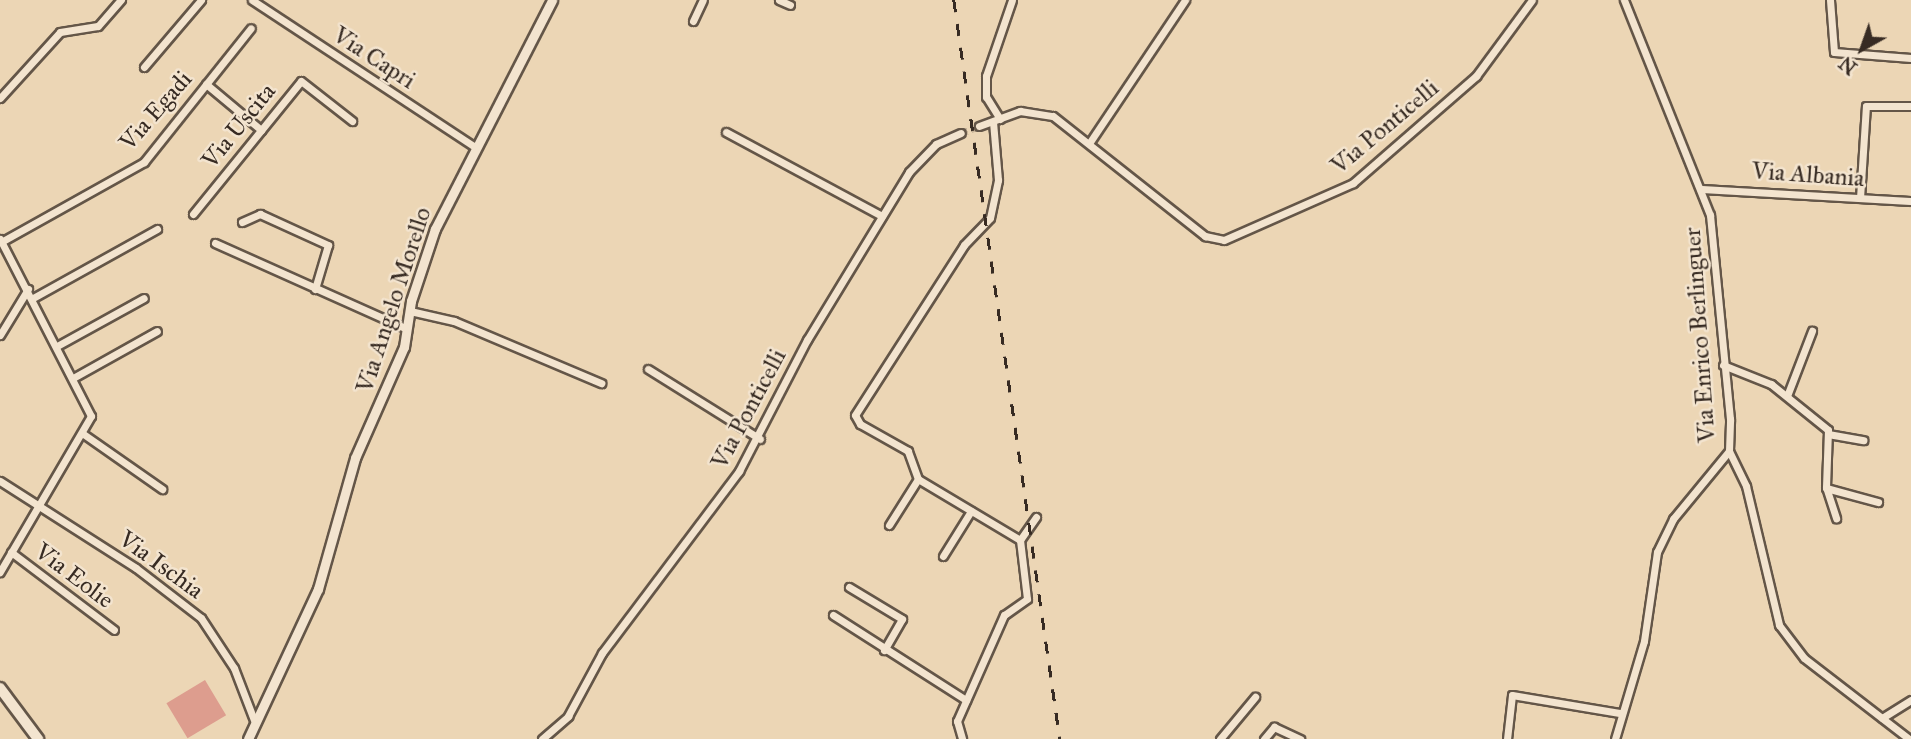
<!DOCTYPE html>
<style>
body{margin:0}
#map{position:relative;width:1911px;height:739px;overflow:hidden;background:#ecd6b5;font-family:"IM FELL Great Primer",serif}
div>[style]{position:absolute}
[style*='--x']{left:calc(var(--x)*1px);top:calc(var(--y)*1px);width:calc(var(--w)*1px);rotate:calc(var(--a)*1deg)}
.building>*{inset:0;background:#dd9d8e;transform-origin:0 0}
.minor-tunnel>*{height:7px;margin-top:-3.5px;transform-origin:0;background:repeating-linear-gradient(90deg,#c8b498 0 7px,transparent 0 10.5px)}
.roads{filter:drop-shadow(2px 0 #645648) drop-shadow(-2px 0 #645648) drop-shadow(0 2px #645648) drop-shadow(0 -2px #645648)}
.minor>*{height:7px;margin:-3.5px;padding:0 3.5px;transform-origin:3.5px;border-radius:3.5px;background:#f3e4cf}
.tertiary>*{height:9px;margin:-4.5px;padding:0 4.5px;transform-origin:4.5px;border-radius:4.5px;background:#f3e4cf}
.secondary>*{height:10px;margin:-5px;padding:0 5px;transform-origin:5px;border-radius:5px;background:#f3e4cf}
.rail>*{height:2.5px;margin-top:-1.25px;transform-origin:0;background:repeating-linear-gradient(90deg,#372b23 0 12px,transparent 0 24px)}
span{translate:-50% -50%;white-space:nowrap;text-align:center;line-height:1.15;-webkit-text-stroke:5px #f3e4cf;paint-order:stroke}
.street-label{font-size:24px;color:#372b23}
.north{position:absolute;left:1827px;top:14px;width:70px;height:70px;-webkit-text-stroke:5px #f3e4cf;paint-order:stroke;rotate:220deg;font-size:19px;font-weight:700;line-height:28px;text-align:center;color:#372b23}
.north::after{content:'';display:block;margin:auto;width:24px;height:32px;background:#372b23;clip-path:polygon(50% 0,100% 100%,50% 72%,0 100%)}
</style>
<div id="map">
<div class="building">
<div style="left:205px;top:680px;width:41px;height:45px;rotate:59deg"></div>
</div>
<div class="minor-tunnel">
<div style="--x:961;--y:133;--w:19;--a:-21"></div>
</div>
<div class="roads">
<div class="minor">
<div style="--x:252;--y:0;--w:267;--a:33.4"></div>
<div style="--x:779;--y:0;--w:12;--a:24"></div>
<div style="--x:1830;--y:0;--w:52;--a:85.6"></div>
<div style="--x:1834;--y:52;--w:77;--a:4.5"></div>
<div style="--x:693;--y:21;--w:23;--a:-65"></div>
<div style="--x:144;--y:67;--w:88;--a:-49.6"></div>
<div style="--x:206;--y:84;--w:72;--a:39.9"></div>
<div style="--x:0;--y:98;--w:89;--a:-47.7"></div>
<div style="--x:60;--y:32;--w:38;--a:-9"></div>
<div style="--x:98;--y:26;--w:35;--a:-49"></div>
<div style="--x:1000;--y:119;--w:26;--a:-122"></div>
<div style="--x:986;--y:97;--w:21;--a:-90"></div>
<div style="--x:986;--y:76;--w:80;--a:-71.1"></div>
<div style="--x:979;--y:126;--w:44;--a:-20.1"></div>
<div style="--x:1020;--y:111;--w:33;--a:9"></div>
<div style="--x:1053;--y:116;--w:194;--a:38.3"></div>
<div style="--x:1205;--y:236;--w:19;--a:12"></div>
<div style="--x:1224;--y:240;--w:141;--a:-23.8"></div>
<div style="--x:1353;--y:183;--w:163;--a:-41"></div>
<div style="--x:1476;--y:76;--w:94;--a:-53.6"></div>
<div style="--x:726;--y:132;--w:177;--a:28.3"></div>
<div style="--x:1090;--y:142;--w:171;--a:-56.2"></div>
<div style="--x:1701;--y:189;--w:210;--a:3.3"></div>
<div style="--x:1860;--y:198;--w:92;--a:-86.3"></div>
<div style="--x:1866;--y:106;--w:45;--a:0"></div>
<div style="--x:193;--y:214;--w:171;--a:-50.9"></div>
<div style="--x:301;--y:81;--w:65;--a:38.1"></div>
<div style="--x:242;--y:222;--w:20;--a:-24"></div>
<div style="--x:260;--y:214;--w:75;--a:24.5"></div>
<div style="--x:328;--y:245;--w:46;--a:106.5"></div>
<div style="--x:0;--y:239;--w:199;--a:62.8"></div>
<div style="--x:91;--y:416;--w:181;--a:120.3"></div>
<div style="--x:1;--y:242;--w:164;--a:-29.2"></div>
<div style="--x:144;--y:162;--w:171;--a:-51.4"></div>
<div style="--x:215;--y:243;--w:210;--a:24.1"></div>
<div style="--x:33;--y:298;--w:142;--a:-29.1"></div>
<div style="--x:410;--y:311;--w:45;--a:12.8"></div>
<div style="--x:454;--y:321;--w:160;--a:22.9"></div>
<div style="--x:0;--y:335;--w:54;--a:-58.7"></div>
<div style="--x:57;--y:346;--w:99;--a:-28.9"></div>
<div style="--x:1723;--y:365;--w:52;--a:21.6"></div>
<div style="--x:1771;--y:384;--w:73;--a:38.9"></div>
<div style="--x:1828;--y:430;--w:57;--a:92"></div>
<div style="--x:1826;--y:487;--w:33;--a:72"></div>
<div style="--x:648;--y:369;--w:132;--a:32"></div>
<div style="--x:73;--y:378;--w:96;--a:-29.2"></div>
<div style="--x:1787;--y:396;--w:70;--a:-69"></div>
<div style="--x:82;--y:433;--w:98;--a:35"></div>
<div style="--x:1828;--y:434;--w:36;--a:10"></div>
<div style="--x:1729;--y:451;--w:39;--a:64"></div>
<div style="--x:1746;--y:486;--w:143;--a:76.6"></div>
<div style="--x:1779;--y:625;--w:41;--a:52.9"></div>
<div style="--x:1804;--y:658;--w:133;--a:37.6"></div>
<div style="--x:918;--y:479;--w:30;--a:-110"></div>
<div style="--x:908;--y:451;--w:55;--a:-150.6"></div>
<div style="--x:860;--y:424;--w:10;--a:-119"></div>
<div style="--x:855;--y:415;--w:202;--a:-57.3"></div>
<div style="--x:964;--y:245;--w:37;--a:-46"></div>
<div style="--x:990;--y:218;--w:39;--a:-78"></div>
<div style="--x:998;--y:180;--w:58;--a:-94.9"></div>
<div style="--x:918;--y:479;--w:119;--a:30.9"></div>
<div style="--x:1020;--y:540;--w:59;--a:83.2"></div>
<div style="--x:1027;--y:599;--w:28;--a:145"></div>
<div style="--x:1004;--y:615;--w:116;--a:113.9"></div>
<div style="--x:957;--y:721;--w:19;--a:74"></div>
<div style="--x:0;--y:481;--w:161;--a:32.6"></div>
<div style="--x:136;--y:568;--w:82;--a:37.6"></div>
<div style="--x:201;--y:618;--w:60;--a:56.6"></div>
<div style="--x:234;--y:668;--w:56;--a:69"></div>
<div style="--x:1826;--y:488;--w:54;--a:15.1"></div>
<div style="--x:889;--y:525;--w:54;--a:-57.8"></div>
<div style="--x:1020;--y:540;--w:28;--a:-55"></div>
<div style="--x:11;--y:552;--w:129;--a:37.1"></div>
<div style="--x:943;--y:556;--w:53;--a:-58.1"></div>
<div style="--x:849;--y:587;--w:62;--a:31.1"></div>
<div style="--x:902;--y:619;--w:36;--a:120"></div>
<div style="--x:833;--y:615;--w:158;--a:32.6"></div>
<div style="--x:1882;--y:718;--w:34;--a:-32"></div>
<div style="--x:542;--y:739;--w:35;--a:-41"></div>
<div style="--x:568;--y:716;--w:72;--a:-61.6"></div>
<div style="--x:602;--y:653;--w:228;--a:-53"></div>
<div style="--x:739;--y:471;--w:148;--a:-62.6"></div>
<div style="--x:807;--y:340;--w:197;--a:-58.7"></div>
<div style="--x:909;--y:172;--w:39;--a:-46"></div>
<div style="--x:936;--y:144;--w:27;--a:-24"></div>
<div style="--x:1220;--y:739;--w:55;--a:-50.2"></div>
<div style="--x:1264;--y:739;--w:16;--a:-50"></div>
<div style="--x:1274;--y:727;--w:29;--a:25"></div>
<div style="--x:1507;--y:739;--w:44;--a:-83.5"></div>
<div style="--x:1512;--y:695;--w:109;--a:9.5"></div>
<div style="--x:1615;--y:739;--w:102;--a:-73.5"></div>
<div style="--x:1644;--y:641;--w:90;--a:-81.7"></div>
<div style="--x:1657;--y:552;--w:37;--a:-64"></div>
<div style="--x:1673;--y:519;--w:88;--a:-50.5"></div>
<div style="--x:1729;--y:451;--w:32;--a:-88"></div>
<div style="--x:1730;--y:419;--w:205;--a:-95.6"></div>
<div style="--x:1710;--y:215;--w:232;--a:-111.8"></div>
</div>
<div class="tertiary">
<div style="--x:248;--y:739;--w:166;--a:-65"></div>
<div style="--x:318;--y:589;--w:136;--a:-74.2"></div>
<div style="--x:355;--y:458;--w:121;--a:-66.2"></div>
<div style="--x:404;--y:347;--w:47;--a:-81.3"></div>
<div style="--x:411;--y:301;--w:76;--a:-71.6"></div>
<div style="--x:435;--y:229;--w:257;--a:-62.9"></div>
</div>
<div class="secondary">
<div style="--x:0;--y:688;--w:64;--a:53.3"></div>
</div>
</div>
<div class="rail">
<div style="--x:954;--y:0;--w:747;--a:81.84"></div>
</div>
<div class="street-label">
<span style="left:374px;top:58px;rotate:33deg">Via Capri</span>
<span style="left:156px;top:111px;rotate:-49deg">Via Egadi</span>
<span style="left:239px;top:126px;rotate:-51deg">Via Uscita</span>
<span style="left:1385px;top:127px;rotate:-40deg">Via Ponticelli</span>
<span style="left:1808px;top:175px;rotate:4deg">Via Albania</span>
<span style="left:394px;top:300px;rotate:-72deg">Via Angelo Morello</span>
<span style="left:1700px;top:335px;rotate:-94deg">Via Enrico Berlinguer</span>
<span style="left:749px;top:409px;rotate:-62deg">Via Ponticelli</span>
<span style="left:161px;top:565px;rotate:36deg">Via Ischia</span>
<span style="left:74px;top:576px;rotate:37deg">Via Eolie</span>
</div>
<div class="north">N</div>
</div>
